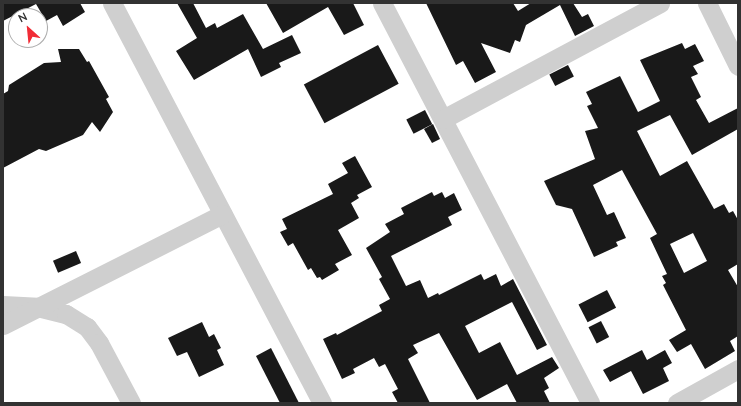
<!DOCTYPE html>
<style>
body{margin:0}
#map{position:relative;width:741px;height:406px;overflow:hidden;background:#fff;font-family:"Nunito Sans",sans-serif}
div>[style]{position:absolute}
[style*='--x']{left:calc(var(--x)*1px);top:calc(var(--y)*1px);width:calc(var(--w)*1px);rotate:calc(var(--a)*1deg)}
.building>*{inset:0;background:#191919;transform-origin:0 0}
.minor>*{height:19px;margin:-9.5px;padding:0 9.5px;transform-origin:9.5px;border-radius:9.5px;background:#cfcfcf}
span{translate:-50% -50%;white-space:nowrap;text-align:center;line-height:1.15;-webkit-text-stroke:4px #fff;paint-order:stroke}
.frame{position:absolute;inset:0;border:4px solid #323232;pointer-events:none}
.north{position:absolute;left:8px;top:8px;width:40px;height:40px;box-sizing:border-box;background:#fff;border:1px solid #adadad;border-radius:50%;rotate:333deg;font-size:11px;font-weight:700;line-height:16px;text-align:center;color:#323232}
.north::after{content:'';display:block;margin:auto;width:14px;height:18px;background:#f12c36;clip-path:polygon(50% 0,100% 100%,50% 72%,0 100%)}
</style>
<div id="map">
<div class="building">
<div style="clip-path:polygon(3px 3px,80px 3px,85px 12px,63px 26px,57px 15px,46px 21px,36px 4px,3px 21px)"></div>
<div style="clip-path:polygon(177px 3px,193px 3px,206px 28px,215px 23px,217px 28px,243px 14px,263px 49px,292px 35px,301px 53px,279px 63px,281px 67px,261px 77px,248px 49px,194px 80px,176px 51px,197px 38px)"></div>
<div style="clip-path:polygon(266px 3px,353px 3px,364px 25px,344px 35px,328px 7px,283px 33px)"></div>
<div style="clip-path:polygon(426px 3px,513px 3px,518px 11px,531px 3px,573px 3px,582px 17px,588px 14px,594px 26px,575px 36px,560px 5px,526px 25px,520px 42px,515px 40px,510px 53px,481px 43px,496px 72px,475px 83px,463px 61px,456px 65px)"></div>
<div style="clip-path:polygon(evenodd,682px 43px,685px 49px,695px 44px,704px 61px,693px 66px,698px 74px,691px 77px,701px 97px,696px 100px,709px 123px,738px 108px,738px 129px,692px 155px,670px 115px,637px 131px,660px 176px,687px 161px,714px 209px,724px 204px,729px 213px,733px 211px,738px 220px,738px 264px,728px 270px,738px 287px,738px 336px,730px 341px,735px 351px,705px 369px,691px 344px,677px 352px,669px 340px,686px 330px,663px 285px,666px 283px,662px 276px,667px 274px,650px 238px,657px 234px,622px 170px,593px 185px,607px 215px,614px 212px,626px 238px,616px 242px,618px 246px,594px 257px,572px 209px,556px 205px,544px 181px,595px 159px,585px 131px,598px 128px,587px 106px,592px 104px,586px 92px,620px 76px,638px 112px,660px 101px,640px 60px,682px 43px,693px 233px,707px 261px,684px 273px,670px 244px,693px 233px)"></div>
<div style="left:378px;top:45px;width:44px;height:84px;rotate:62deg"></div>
<div style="clip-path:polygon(58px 49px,79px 49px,87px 62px,89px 61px,109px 97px,106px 99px,113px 112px,100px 132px,92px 122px,83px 135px,46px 151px,39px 149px,3px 168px,3px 94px,8px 91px,9px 85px,44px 63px,61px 62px)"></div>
<div style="left:568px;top:65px;width:13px;height:21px;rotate:63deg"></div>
<div style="left:425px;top:110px;width:16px;height:21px;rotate:63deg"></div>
<div style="clip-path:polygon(433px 124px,440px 139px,432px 143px,424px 129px)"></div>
<div style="clip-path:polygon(355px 156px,372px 187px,357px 195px,359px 198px,351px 203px,359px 218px,338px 230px,352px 255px,335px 264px,339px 270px,322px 280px,320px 277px,317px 278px,311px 268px,308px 270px,293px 243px,288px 246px,280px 232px,287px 229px,282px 219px,333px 194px,328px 184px,348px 173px,342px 163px)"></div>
<div style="clip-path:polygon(432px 192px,434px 196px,442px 192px,445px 198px,454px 193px,462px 210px,448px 217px,452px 225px,391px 256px,406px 286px,420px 280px,428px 298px,438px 293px,439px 295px,481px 274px,484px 280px,496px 274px,501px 286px,513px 279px,547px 345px,537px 350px,512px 302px,465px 326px,479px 353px,500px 342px,517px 375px,552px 357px,559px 368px,544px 378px,549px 388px,544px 391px,550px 403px,517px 403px,507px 384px,477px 400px,439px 333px,413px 345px,418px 353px,408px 359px,430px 403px,398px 403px,392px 392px,398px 389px,385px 364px,379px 367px,374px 358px,353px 369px,355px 373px,342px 379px,323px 339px,336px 333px,337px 335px,382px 311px,379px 305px,390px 299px,379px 279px,382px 277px,366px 248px,390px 232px,385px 224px,404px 214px,401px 208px)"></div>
<div style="left:76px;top:251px;width:13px;height:25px;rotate:67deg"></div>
<div style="left:607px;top:290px;width:20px;height:32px;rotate:63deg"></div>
<div style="left:601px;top:321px;width:18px;height:14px;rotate:63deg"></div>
<div style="clip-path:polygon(202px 322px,209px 337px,214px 334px,221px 348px,217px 350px,224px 365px,199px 377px,187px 352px,177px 356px,168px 338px)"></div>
<div style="clip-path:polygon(271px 348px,299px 403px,280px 403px,256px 356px)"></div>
<div style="clip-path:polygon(642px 350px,647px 360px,665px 350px,672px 363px,663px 368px,669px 381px,643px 394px,631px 371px,610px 382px,603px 370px)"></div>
</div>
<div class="minor">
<div style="--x:112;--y:3;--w:452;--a:62.3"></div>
<div style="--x:382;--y:3;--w:451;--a:62.5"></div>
<div style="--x:707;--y:3;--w:70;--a:63.8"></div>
<div style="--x:443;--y:119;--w:246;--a:-28.1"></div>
<div style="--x:3;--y:305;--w:34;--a:3"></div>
<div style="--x:37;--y:307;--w:30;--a:14"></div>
<div style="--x:66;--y:314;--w:25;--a:32"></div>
<div style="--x:87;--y:327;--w:20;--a:53"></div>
<div style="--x:99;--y:343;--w:68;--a:61.9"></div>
<div style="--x:3;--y:325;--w:246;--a:-26.8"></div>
<div style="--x:677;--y:403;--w:70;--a:-29.1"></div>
</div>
<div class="frame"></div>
<div class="north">N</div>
</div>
